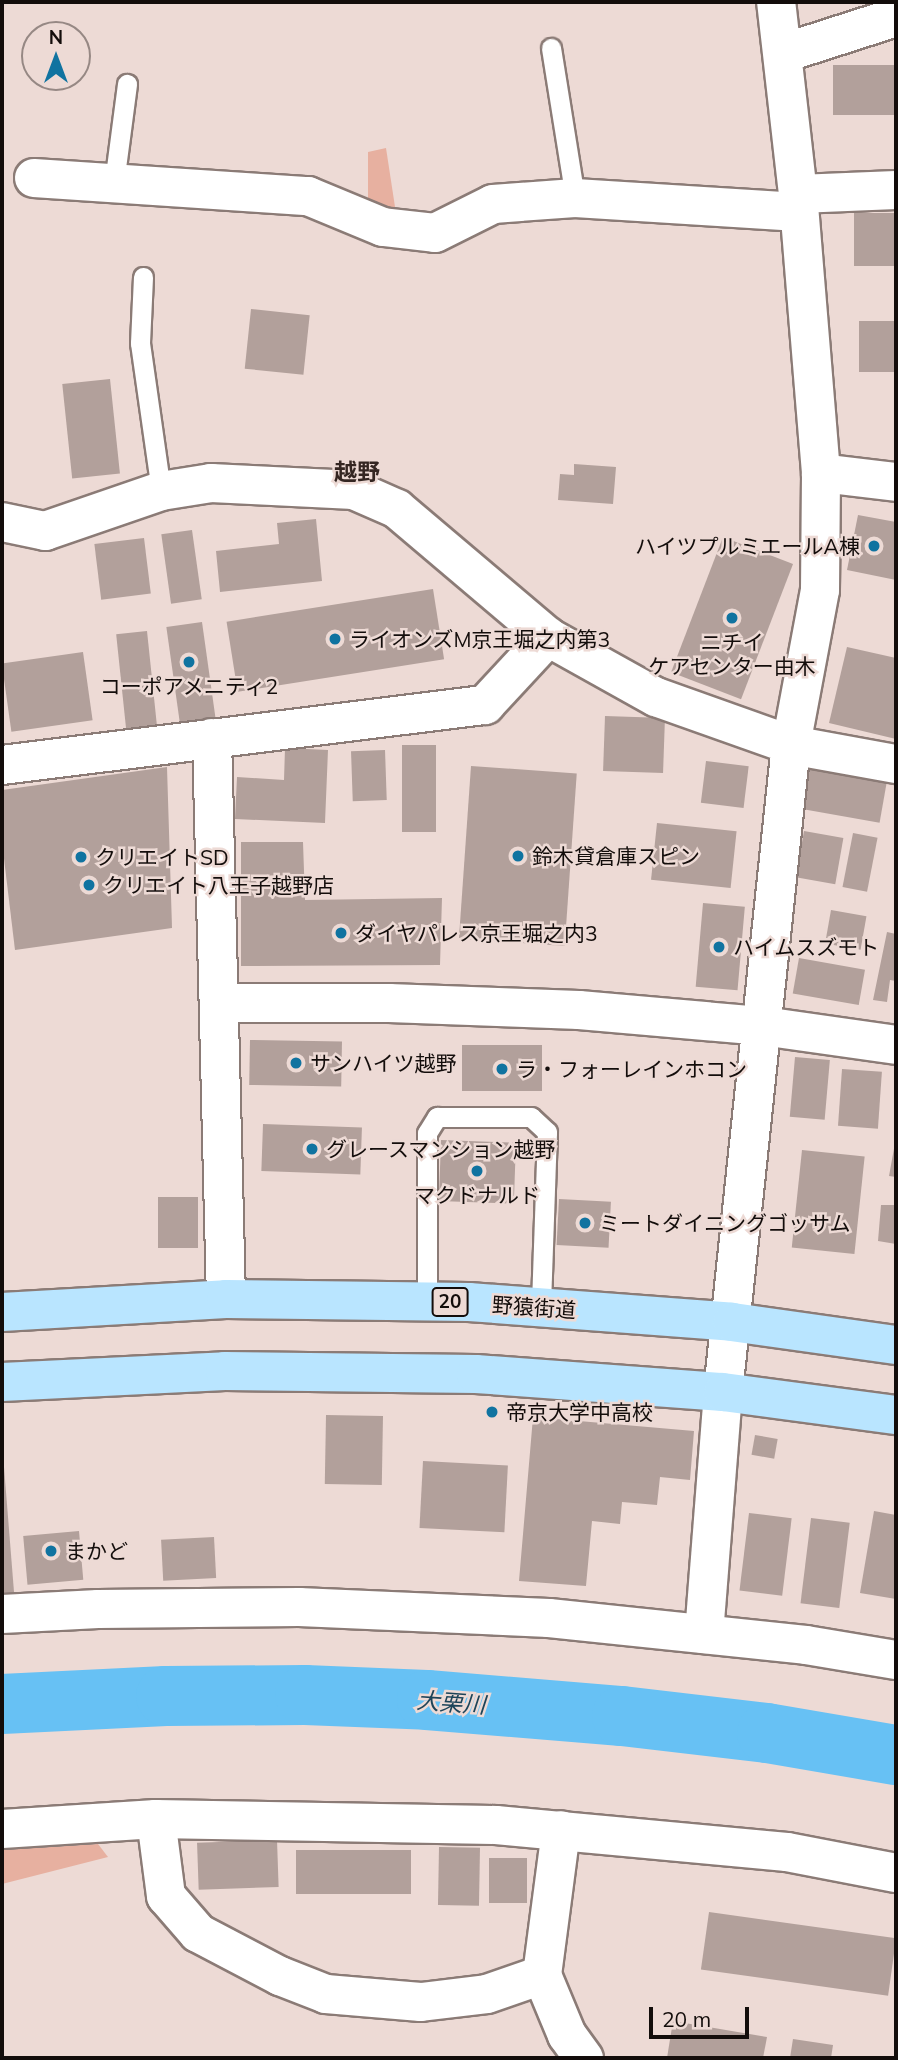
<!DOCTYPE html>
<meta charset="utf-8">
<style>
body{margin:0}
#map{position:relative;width:898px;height:2060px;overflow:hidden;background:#eddad5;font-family:Mulish,"Noto Sans JP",sans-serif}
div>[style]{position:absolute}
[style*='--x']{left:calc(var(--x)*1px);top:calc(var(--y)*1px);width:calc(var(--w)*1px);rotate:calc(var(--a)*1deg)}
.green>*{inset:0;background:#e7b0a0}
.river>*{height:60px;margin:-30px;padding:0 30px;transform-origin:30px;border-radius:30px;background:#67c1f4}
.building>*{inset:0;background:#b2a09b;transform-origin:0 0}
.roads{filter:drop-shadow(2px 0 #8b7b76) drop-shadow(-2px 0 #8b7b76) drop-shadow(0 2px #8b7b76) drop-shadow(0 -2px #8b7b76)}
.service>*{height:19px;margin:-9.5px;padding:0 9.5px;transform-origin:9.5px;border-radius:9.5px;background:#fff}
.minor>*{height:38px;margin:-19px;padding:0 19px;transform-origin:19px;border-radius:19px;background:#fff}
.primary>*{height:38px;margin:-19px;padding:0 19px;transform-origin:19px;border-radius:19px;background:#b9e5ff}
.dots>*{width:19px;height:19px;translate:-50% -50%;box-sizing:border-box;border:4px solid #eddad5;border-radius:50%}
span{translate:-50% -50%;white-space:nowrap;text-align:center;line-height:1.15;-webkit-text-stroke:5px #eddad5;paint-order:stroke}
.shield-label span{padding:2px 5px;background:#eddad5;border:2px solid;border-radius:5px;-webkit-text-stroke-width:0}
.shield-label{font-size:19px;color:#130d0b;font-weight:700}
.poi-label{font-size:21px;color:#130d0b}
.right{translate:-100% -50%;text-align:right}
.left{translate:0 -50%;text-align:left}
.street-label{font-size:21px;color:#130d0b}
.neighbourhood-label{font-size:23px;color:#342622;font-weight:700}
.water-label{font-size:23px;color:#1d4459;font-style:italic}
.frame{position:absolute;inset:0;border:4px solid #130d0b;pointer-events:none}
.north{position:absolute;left:21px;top:21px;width:70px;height:70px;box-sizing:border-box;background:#eddad5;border:2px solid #968884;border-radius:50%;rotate:0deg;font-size:19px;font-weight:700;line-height:28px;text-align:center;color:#130d0b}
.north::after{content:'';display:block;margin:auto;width:24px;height:32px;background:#1073a0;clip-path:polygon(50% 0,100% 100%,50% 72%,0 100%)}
.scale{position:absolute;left:649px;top:2007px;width:100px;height:32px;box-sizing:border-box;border:4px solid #130d0b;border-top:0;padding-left:9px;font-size:21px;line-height:24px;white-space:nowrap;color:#130d0b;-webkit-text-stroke:5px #eddad5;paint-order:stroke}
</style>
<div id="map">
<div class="green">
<div style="clip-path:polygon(386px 148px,397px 220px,368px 207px,368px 152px)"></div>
<div style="clip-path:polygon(98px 1844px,108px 1857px,2px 1884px,2px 1850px)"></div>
</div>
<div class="river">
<div style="--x:2;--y:1704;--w:164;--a:-2.8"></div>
<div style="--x:166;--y:1696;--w:139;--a:-0.4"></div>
<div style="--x:305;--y:1695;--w:122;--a:2.3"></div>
<div style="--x:427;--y:1700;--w:196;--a:4.7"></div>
<div style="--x:622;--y:1716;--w:146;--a:6.7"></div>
<div style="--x:767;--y:1733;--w:131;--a:9.7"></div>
</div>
<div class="building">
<div style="left:896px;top:65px;width:50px;height:63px;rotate:90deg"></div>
<div style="left:896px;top:213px;width:53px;height:42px;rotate:90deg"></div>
<div style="left:251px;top:309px;width:59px;height:60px;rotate:6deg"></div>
<div style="left:896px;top:321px;width:51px;height:37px;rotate:90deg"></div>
<div style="left:110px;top:379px;width:95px;height:48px;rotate:84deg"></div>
<div style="clip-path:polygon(574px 464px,616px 467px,613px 504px,558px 500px,560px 474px,574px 475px)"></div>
<div style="clip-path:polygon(858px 515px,896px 522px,896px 580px,847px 570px)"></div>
<div style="clip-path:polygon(316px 519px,322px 581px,220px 592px,216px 551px,279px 544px,277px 523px)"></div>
<div style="left:192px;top:530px;width:70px;height:31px;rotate:82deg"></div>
<div style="left:723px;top:537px;width:75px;height:145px;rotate:21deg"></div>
<div style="left:144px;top:538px;width:56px;height:50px;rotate:83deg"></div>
<div style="left:433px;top:589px;width:71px;height:209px;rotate:81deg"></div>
<div style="left:202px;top:622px;width:97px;height:36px;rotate:82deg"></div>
<div style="left:147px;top:631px;width:97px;height:31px;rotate:84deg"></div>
<div style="clip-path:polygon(847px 647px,896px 658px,896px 739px,829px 723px)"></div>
<div style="left:83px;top:652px;width:69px;height:82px;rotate:82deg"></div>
<div style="left:605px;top:716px;width:60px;height:55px;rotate:2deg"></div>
<div style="left:402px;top:745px;width:34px;height:87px"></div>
<div style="clip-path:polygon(285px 748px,328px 750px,325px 823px,235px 819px,237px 777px,284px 780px)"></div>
<div style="left:385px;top:750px;width:50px;height:34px;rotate:88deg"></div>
<div style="left:706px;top:761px;width:43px;height:42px;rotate:7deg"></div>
<div style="left:806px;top:762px;width:83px;height:47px;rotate:10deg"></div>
<div style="left:471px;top:766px;width:106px;height:173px;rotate:4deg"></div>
<div style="clip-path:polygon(167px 767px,172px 928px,15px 950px,2px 842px,2px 790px)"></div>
<div style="left:657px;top:823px;width:80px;height:57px;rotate:6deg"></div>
<div style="left:804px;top:831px;width:40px;height:47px;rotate:10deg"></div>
<div style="left:853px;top:833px;width:25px;height:55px;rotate:11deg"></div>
<div style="clip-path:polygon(241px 842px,303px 842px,305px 900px,442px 898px,440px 965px,241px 966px)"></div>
<div style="left:703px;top:903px;width:42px;height:84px;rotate:5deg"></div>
<div style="left:831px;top:910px;width:36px;height:34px;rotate:10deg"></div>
<div style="clip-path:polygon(887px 932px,896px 934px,896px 981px,890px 980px,887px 1002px,873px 1000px)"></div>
<div style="left:799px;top:958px;width:67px;height:36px;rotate:10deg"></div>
<div style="left:250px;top:1040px;width:92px;height:45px;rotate:1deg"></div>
<div style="left:542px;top:1045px;width:46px;height:80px;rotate:90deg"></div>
<div style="left:795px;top:1057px;width:35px;height:60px;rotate:5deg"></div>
<div style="left:842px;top:1069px;width:40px;height:57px;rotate:4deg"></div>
<div style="left:263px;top:1124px;width:99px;height:47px;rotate:2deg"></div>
<div style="left:441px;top:1140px;width:75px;height:61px;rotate:2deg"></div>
<div style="clip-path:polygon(895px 1143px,896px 1143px,896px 1177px,889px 1176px)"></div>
<div style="left:802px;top:1150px;width:63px;height:98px;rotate:6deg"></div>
<div style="left:198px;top:1197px;width:51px;height:40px;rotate:90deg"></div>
<div style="left:559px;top:1199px;width:52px;height:46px;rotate:3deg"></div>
<div style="clip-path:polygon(881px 1205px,896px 1205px,896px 1244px,878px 1241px)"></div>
<div style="left:326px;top:1415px;width:57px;height:69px;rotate:1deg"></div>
<div style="clip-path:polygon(533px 1417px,694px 1431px,690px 1480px,660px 1477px,657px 1505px,622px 1502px,620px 1524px,592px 1521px,586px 1586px,519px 1581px)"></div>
<div style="left:755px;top:1435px;width:23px;height:20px;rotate:10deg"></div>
<div style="left:423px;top:1461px;width:85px;height:67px;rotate:3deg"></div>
<div style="clip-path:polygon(4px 1467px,14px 1592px,2px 1593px,2px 1468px)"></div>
<div style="clip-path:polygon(874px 1511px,896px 1515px,896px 1599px,860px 1593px)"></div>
<div style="left:749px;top:1513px;width:43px;height:78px;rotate:7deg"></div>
<div style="left:811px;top:1518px;width:39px;height:86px;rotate:7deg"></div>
<div style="left:79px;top:1531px;width:49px;height:56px;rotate:85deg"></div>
<div style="left:214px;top:1537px;width:41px;height:53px;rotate:87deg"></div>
<div style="left:277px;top:1840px;width:47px;height:80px;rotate:88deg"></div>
<div style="left:439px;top:1847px;width:41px;height:58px;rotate:1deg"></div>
<div style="left:411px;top:1850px;width:44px;height:115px;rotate:90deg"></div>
<div style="left:489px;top:1858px;width:38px;height:45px"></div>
<div style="left:709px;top:1912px;width:189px;height:58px;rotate:8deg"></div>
<div style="clip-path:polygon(673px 2021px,767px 2037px,763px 2058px,667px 2058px)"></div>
<div style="clip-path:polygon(793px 2039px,833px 2045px,831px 2058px,790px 2058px)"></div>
</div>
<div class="roads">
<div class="service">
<div style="--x:551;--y:48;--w:152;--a:80.9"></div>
<div style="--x:114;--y:183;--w:100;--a:-82.5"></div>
<div style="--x:143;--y:277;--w:66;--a:92.6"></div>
<div style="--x:140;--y:343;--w:149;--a:81.9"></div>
<div style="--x:427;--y:1302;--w:169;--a:-90"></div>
<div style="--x:427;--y:1133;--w:19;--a:-58"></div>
<div style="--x:437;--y:1117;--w:94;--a:0"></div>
<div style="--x:531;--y:1117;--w:22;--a:43"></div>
<div style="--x:547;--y:1132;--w:175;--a:92"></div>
</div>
<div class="minor">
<div style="--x:784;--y:53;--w:118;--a:-17.8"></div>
<div style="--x:34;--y:178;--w:275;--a:3.8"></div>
<div style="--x:308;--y:196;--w:81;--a:22.5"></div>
<div style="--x:383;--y:227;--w:52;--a:6.6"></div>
<div style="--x:435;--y:233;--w:65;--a:-26.6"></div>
<div style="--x:493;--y:204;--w:82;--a:-4.2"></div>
<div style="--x:575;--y:198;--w:224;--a:3.6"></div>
<div style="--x:798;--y:194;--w:98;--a:-2.3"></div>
<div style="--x:821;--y:473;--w:76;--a:6.8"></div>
<div style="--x:2;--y:522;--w:44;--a:11.8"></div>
<div style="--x:45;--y:531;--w:123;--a:-19"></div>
<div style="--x:161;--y:491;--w:51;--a:-9.1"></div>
<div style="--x:211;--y:483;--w:143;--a:2.8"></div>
<div style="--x:354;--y:490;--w:47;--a:23.8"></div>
<div style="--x:397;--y:509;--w:198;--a:40.3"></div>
<div style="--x:548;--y:637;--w:124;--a:29.1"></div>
<div style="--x:656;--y:697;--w:143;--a:19.6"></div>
<div style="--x:791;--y:745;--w:107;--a:10.3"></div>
<div style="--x:212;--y:738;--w:561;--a:88.57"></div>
<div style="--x:2;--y:765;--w:487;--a:-7.1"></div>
<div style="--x:485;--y:705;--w:93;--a:-47.2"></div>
<div style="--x:219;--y:1003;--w:170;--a:0"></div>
<div style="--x:389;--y:1003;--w:190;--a:2.1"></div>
<div style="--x:579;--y:1010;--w:185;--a:5"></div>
<div style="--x:763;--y:1026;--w:134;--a:8.1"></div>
<div style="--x:2;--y:1614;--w:96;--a:-3"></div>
<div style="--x:98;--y:1609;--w:201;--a:-0.6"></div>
<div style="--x:299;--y:1607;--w:250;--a:2.5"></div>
<div style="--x:549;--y:1618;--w:258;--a:6"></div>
<div style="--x:806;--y:1645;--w:91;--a:9.5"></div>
<div style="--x:704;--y:1634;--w:243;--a:-85.5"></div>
<div style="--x:723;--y:1392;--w:651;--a:-84"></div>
<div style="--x:791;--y:745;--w:158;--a:-79.4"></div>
<div style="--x:820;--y:590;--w:117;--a:-89.5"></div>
<div style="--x:821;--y:473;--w:280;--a:-94.7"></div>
<div style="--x:798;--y:194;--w:193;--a:-96.5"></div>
<div style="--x:156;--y:1819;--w:78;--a:82.6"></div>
<div style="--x:166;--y:1896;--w:49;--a:49.1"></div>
<div style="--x:198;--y:1933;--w:93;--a:27.7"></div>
<div style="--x:280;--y:1976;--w:49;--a:21.4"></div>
<div style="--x:326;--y:1994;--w:95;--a:4.8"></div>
<div style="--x:421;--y:2002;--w:66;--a:-6.9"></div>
<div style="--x:487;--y:1994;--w:58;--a:-19.1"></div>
<div style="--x:542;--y:1975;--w:146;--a:-82.5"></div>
<div style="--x:2;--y:1829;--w:154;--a:-3.7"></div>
<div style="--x:156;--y:1819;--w:340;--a:1"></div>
<div style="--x:496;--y:1825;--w:292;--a:5.3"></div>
<div style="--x:787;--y:1852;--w:111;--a:10.9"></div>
<div style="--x:542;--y:1975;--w:65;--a:67.4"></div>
<div style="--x:567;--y:2035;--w:29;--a:54"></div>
</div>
<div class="primary">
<div style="--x:2;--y:1312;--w:224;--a:-3.3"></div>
<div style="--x:226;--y:1299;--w:243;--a:0.7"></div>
<div style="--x:469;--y:1302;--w:264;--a:4.3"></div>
<div style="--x:732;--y:1322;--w:166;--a:8"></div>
<div style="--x:2;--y:1382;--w:223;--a:-2.8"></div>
<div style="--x:225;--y:1371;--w:251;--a:0.7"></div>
<div style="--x:476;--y:1374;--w:248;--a:4.2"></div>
<div style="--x:723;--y:1392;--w:175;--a:7.6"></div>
</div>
</div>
<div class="dots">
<div style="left:874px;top:546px;background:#1073a0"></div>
<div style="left:732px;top:618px;background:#1073a0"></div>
<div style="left:335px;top:639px;background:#1073a0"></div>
<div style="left:189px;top:662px;background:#1073a0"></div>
<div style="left:518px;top:856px;background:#1073a0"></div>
<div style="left:81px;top:857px;background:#1073a0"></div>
<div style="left:89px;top:885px;background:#1073a0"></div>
<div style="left:341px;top:933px;background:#1073a0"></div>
<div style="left:719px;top:947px;background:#1073a0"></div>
<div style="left:296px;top:1063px;background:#1073a0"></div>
<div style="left:502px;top:1069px;background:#1073a0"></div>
<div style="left:312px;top:1149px;background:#1073a0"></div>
<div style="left:477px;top:1171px;background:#1073a0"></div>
<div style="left:585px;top:1223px;background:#1073a0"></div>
<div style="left:492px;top:1412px;background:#1073a0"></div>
<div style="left:51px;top:1551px;background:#1073a0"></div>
</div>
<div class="shield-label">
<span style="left:450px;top:1302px">20</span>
</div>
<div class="poi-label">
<span class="right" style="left:860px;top:546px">ハイツプルミエールA棟</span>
<span class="left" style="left:349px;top:639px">ライオンズM京王堀之内第3</span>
<span style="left:732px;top:654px">ニチイ<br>ケアセンター由木</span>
<span style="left:189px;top:686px">コーポアメニティ2</span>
<span class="left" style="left:532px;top:856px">鈴木貸倉庫スピン</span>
<span class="left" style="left:95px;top:857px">クリエイトSD</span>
<span class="left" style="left:103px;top:885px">クリエイト八王子越野店</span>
<span class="left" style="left:355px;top:933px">ダイヤパレス京王堀之内3</span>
<span class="left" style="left:733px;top:947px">ハイムスズモト</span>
<span class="left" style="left:310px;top:1063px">サンハイツ越野</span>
<span class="left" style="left:516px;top:1069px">ラ・フォーレインホコン</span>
<span class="left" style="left:326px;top:1149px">グレースマンション越野</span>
<span style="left:477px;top:1195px">マクドナルド</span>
<span class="left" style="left:599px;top:1223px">ミートダイニングゴッサム</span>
<span class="left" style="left:506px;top:1412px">帝京大学中高校</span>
<span class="left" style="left:65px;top:1551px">まかど</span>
</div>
<div class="street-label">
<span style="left:534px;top:1307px;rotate:4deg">野猿街道</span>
</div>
<div class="neighbourhood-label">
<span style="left:357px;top:472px">越野</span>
</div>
<div class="water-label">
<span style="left:451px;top:1703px;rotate:4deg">大栗川</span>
</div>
<div class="frame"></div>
<div class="north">N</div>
<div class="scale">20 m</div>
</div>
